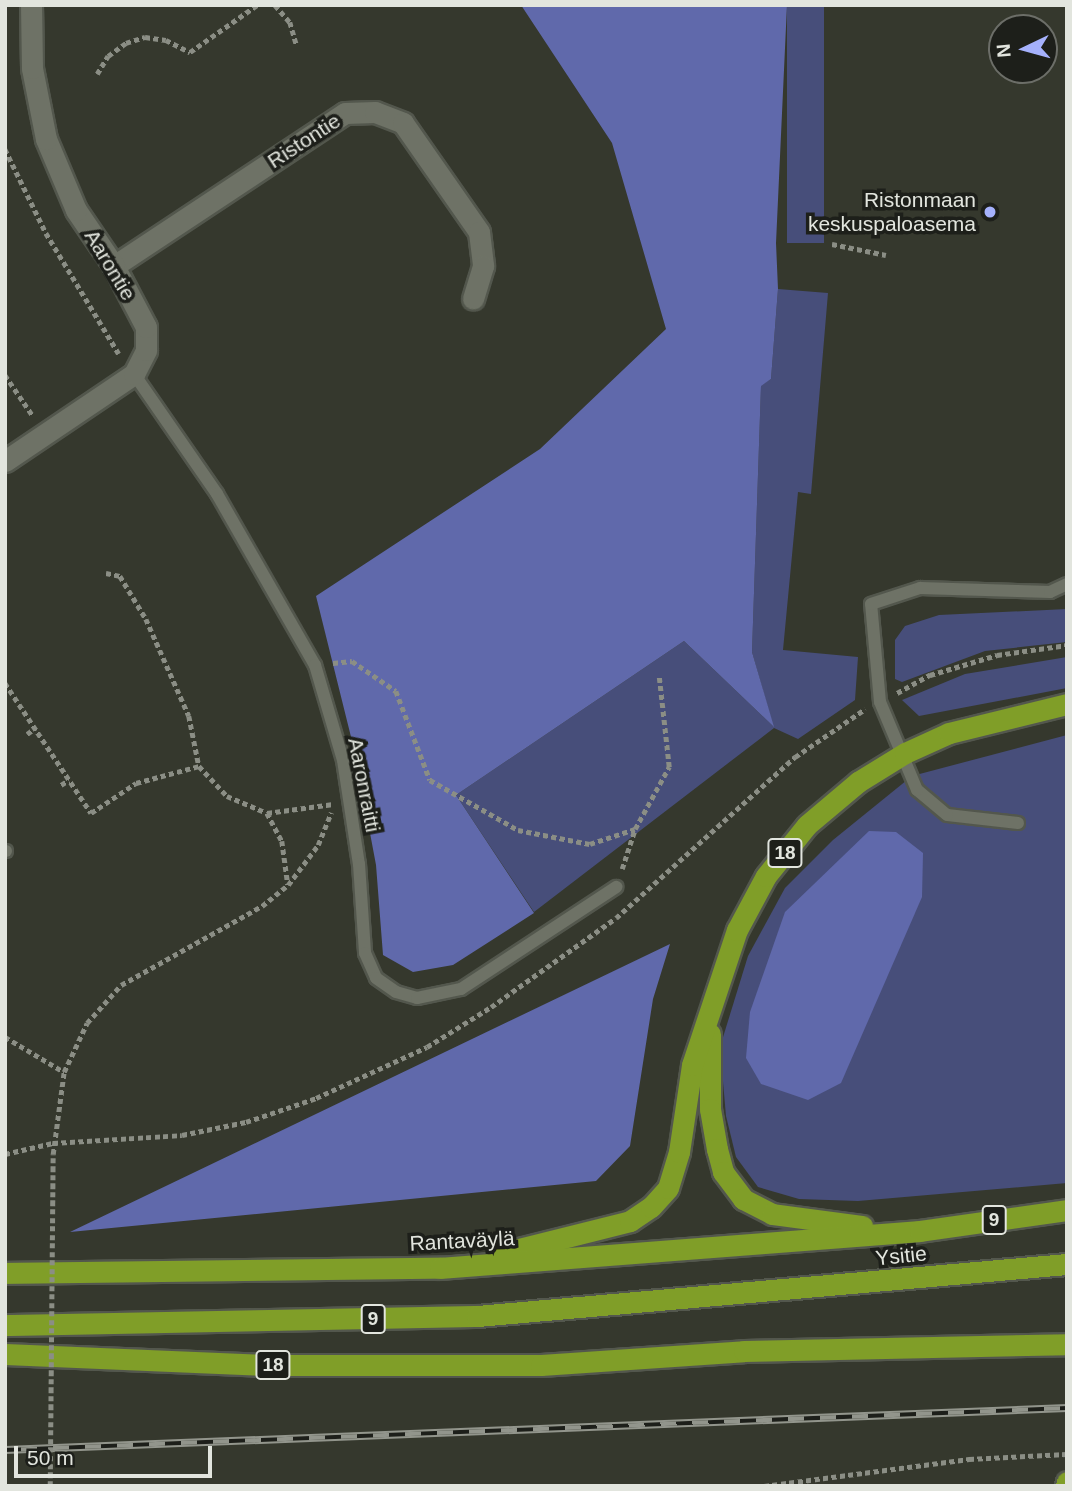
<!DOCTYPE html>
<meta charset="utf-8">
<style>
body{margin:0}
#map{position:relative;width:1072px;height:1491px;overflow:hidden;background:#35382d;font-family:Arial,sans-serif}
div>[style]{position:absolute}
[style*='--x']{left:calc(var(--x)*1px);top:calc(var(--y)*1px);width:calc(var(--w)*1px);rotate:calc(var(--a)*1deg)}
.green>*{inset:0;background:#474e7a;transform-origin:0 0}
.forest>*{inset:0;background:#6069ab}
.path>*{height:4.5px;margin-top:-2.25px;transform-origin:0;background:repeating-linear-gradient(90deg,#8b8e85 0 5px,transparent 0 8.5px)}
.roads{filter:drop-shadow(2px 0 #53574d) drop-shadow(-2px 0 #53574d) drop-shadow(0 2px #53574d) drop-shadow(0 -2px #53574d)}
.lane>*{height:12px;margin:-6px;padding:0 6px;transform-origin:6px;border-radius:6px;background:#6e7266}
.street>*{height:21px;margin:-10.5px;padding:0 10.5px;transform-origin:10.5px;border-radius:10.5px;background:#6e7266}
.highway>*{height:21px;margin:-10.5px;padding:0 10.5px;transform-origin:10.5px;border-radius:10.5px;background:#809e28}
.rail>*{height:8px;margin-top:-4px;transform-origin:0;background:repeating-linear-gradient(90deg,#1d1f1a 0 16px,#92958c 0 32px);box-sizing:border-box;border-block:2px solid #92958c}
.path-bridge>*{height:4.5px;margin-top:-2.25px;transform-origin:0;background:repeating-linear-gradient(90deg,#8b8e85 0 5px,transparent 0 8.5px)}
.dots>*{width:19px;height:19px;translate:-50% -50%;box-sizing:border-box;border:4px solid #1d1f1a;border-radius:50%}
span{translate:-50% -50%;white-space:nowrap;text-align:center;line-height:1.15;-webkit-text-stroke:7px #1d1f1a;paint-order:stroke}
.shield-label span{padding:2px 5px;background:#1d1f1a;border:2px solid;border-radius:5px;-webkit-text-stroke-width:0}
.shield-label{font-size:19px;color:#e2e5de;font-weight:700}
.street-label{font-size:21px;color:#e2e5de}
.poi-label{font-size:21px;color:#e2e5de}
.right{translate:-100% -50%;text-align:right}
.frame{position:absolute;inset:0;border:7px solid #e2e5de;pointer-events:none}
.north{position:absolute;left:988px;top:14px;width:70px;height:70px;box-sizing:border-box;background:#1d1f1a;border:2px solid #6c6e68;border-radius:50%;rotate:265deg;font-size:19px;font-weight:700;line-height:28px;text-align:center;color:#e2e5de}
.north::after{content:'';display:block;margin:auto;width:24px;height:32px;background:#a5b1fc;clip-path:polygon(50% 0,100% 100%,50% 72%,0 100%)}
.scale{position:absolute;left:14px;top:1446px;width:198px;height:32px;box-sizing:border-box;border:4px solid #e2e5de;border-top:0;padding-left:9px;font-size:21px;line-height:24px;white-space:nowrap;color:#e2e5de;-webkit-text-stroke:5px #1d1f1a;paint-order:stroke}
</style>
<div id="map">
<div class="green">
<div style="left:787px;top:5px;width:37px;height:238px"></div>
<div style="clip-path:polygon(778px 289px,828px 293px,811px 494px,798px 492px,783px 650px,858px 657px,855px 700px,798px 739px,774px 728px,534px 912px,456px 795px,684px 641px,773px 726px,752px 652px,761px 385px,771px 379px)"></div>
<div style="clip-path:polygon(1067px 609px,1067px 642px,985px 651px,902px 682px,895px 679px,895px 640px,905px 626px,939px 615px)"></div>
<div style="clip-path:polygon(1067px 657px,1067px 688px,919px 716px,902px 700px,965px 674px)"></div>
<div style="clip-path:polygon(1067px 735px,1067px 1183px,858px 1201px,799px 1199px,758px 1187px,736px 1157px,726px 1116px,720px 1047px,748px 956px,785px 888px,833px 840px,912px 776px)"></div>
</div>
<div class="forest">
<div style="clip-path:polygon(521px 5px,787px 5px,776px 243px,778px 289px,771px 379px,761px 386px,752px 652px,774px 727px,684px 641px,456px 795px,534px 913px,453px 965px,413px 972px,383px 955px,376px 865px,355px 753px,316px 596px,540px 449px,666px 329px,612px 143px)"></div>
<div style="clip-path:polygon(869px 831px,896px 832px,923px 853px,922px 897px,841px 1083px,808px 1100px,761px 1084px,746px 1058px,750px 1012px,785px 912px)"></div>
<div style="clip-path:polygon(670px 944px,653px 999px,630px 1146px,596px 1181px,70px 1232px)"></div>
</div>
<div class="path">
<div style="--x:275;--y:5;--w:23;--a:49"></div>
<div style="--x:290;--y:22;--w:25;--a:74"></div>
<div style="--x:97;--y:74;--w:21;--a:-59"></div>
<div style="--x:108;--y:56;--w:22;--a:-36"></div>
<div style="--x:126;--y:43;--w:20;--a:-18"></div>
<div style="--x:145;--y:37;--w:21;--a:8"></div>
<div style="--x:166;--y:40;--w:27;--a:27"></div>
<div style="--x:190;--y:52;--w:82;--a:-35"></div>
<div style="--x:5;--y:149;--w:93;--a:64"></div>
<div style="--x:46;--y:233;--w:141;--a:58.9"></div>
<div style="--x:832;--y:244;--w:55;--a:11.5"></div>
<div style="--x:5;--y:375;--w:50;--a:55.7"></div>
<div style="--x:106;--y:573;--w:14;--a:12"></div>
<div style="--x:120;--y:576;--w:50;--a:58.8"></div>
<div style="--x:146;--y:619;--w:106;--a:66.1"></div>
<div style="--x:189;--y:716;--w:51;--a:78.7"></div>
<div style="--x:199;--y:766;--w:41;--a:47"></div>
<div style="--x:227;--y:796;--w:43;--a:23"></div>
<div style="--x:267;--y:813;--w:67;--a:-7.8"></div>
<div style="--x:333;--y:663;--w:19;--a:-6"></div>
<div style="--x:352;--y:661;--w:53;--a:34.3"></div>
<div style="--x:396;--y:691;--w:95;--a:69.1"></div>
<div style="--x:430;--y:780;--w:101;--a:29.6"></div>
<div style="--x:518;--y:830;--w:73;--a:11"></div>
<div style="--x:590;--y:844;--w:47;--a:-18.4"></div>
<div style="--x:5;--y:683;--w:156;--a:56.5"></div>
<div style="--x:91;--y:813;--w:54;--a:-33.7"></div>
<div style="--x:136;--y:783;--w:65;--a:-15.1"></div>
<div style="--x:897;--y:693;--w:38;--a:-29"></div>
<div style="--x:930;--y:675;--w:70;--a:-16.6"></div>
<div style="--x:997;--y:655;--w:71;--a:-8.1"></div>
<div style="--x:27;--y:734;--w:10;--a:-37"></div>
<div style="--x:61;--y:785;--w:9;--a:-32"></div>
<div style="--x:267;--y:813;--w:32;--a:62"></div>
<div style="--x:282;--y:841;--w:44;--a:82.2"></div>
<div style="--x:622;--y:869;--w:42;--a:-72"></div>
<div style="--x:635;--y:829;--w:71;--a:-61.3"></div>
<div style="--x:669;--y:767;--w:91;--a:-96.3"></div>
<div style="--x:5;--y:1037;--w:69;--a:30.7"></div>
<div style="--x:5;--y:1154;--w:49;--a:-12.9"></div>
<div style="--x:53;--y:1143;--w:129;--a:-3.5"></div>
<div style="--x:182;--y:1135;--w:65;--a:-11.5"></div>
<div style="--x:246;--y:1122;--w:74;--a:-18.9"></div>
<div style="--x:316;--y:1098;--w:122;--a:-24.7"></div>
<div style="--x:427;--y:1047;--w:75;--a:-32"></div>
<div style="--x:491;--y:1007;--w:153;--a:-35.5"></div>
<div style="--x:616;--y:918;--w:241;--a:-42"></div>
<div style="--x:795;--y:757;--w:85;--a:-34.4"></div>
<div style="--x:53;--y:1154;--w:83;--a:-82.4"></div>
<div style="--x:64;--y:1072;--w:54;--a:-64.9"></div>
<div style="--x:87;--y:1023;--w:51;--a:-48.2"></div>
<div style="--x:121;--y:985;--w:162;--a:-29.3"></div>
<div style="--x:262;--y:906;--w:33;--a:-39"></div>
<div style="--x:288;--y:885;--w:50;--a:-53.1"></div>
<div style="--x:318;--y:845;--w:35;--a:-68"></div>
<div style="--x:764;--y:1486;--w:207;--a:-7.5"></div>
<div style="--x:969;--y:1459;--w:98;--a:-2.9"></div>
</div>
<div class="roads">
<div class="lane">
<div style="--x:134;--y:374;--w:146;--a:55.3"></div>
<div style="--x:217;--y:494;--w:197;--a:60.2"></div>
<div style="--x:315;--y:665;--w:99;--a:73.6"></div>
<div style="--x:343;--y:760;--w:105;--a:81.3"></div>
<div style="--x:359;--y:864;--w:89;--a:86.1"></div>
<div style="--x:365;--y:953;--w:27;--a:66"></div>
<div style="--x:376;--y:978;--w:24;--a:35"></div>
<div style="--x:396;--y:992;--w:22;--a:16"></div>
<div style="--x:417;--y:998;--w:45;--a:-11.6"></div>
<div style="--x:461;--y:989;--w:186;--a:-33.3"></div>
<div style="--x:1018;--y:823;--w:71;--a:-173.6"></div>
<div style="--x:947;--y:815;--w:39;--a:-140"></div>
<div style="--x:917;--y:790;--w:95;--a:-112.8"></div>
<div style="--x:880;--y:702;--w:98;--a:-95.2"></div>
<div style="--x:871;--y:604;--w:52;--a:-18.1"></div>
<div style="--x:920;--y:588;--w:130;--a:1.8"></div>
<div style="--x:1050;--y:592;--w:19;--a:-25"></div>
<div style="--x:5;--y:851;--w:1;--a:0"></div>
</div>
<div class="street">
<div style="--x:114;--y:266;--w:277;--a:-33.5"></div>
<div style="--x:345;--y:113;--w:30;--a:-2"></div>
<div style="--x:375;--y:112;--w:30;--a:21"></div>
<div style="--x:403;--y:123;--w:133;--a:55.1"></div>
<div style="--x:479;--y:232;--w:34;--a:83"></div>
<div style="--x:483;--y:266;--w:34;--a:107"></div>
<div style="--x:5;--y:461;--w:156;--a:-34"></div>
<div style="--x:134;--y:374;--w:27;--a:-63"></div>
<div style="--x:146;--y:350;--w:23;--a:-90"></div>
<div style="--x:146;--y:327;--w:69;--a:-117.7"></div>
<div style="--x:114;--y:266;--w:68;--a:-124.2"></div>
<div style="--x:76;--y:210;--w:77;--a:-112.9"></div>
<div style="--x:46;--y:139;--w:72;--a:-101.2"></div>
<div style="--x:32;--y:68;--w:63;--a:-90.9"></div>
</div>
<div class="highway">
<div style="--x:710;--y:1034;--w:75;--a:90"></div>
<div style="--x:710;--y:1109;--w:41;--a:80.1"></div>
<div style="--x:717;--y:1149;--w:24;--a:75"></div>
<div style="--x:723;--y:1172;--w:34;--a:53"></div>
<div style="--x:743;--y:1199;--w:33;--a:27"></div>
<div style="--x:772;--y:1214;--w:91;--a:7.6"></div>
<div style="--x:503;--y:1253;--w:131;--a:-14.1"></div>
<div style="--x:630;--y:1221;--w:25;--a:-34"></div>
<div style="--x:651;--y:1207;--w:25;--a:-48"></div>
<div style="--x:668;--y:1188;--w:38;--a:-73"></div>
<div style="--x:679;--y:1152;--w:88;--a:-81.5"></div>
<div style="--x:692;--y:1065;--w:142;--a:-71.6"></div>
<div style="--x:737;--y:930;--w:61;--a:-61.8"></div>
<div style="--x:766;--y:876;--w:65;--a:-51.2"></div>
<div style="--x:807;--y:825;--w:67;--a:-40.1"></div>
<div style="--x:858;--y:782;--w:55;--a:-31.7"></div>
<div style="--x:905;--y:753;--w:48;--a:-24.4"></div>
<div style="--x:949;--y:733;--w:122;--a:-13.8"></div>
<div style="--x:5;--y:1273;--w:435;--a:-0.7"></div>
<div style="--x:440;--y:1268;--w:481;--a:-4.4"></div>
<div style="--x:920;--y:1231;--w:148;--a:-8.1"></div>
<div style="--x:5;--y:1325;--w:472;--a:-1.1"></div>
<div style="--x:477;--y:1316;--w:592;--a:-5.04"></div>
<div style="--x:5;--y:1354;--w:267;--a:2.4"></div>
<div style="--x:272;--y:1365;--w:269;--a:0"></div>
<div style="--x:541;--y:1365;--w:203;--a:-3.9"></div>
<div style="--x:744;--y:1351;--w:323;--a:-1.2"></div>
<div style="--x:1066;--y:1486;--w:4;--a:-76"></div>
</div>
</div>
<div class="rail">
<div style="--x:5;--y:1450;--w:1063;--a:-2.26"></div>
</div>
<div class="path-bridge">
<div style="--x:50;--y:1486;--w:332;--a:-89.5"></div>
</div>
<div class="dots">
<div style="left:990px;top:212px;background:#a5b1fc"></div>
</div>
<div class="shield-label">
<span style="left:785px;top:853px">18</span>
<span style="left:994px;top:1220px">9</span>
<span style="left:373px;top:1319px">9</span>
<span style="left:273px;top:1365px">18</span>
</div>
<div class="street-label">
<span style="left:304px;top:141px;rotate:-33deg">Ristontie</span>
<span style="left:110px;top:265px;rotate:59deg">Aarontie</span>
<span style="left:364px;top:785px;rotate:79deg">Aaronraitti</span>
<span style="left:462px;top:1241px;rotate:-3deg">Rantaväylä</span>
<span style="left:901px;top:1256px;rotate:-6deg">Ysitie</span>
</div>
<div class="poi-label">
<span class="right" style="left:976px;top:212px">Ristonmaan<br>keskuspaloasema</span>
</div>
<div class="frame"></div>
<div class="north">N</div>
<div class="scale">50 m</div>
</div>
